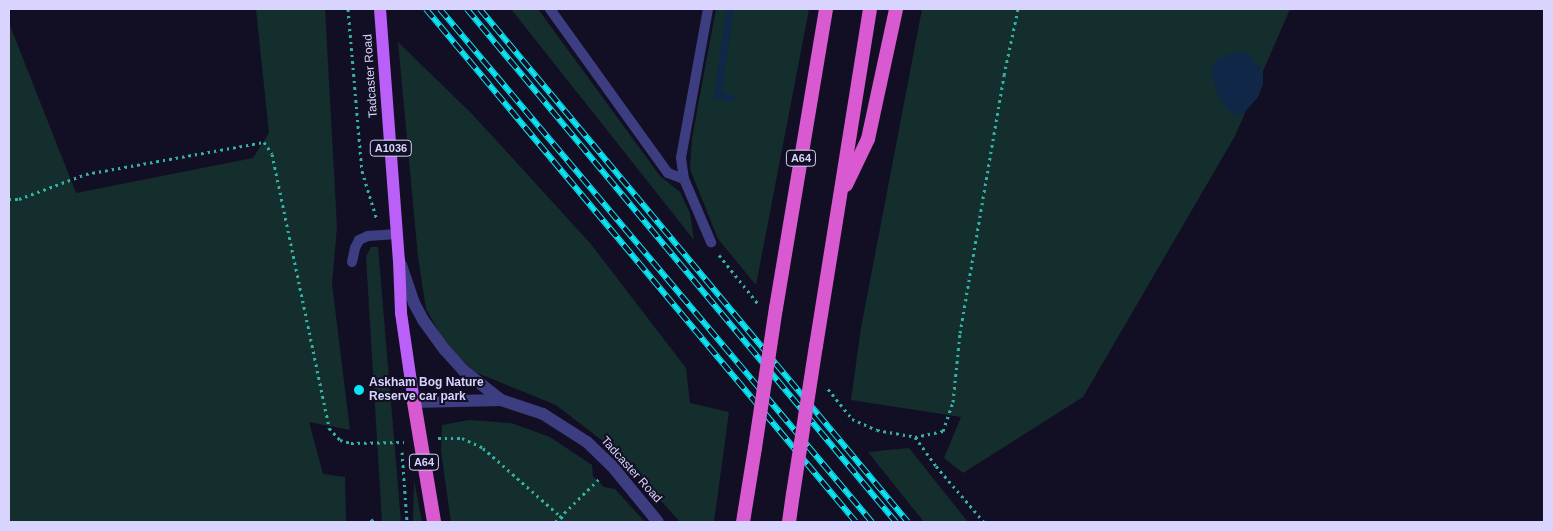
<!DOCTYPE html>
<style>
body{margin:0}
#map{position:relative;width:1553px;height:531px;overflow:hidden;background:#120f24;font-family:Arial,sans-serif}
div>[style]{position:absolute}
[style*='--x']{left:calc(var(--x)*1px);top:calc(var(--y)*1px);width:calc(var(--w)*1px);rotate:calc(var(--a)*1deg)}
.green>*{inset:0;background:#132e2c}
.water>*{inset:0;background:#102747}
.stream>*{height:7px;margin:-3.5px;padding:0 3.5px;transform-origin:3.5px;border-radius:3.5px;background:#102747}
.path>*{height:3px;margin-top:-1.5px;transform-origin:0;background:repeating-linear-gradient(90deg,#34b1a5 0 2.5px,transparent 0 6.5px)}
.service>*{height:10px;margin:-5px;padding:0 5px;transform-origin:5px;border-radius:5px;background:#3d3d81}
.tertiary>*{height:12px;margin:-6px;padding:0 6px;transform-origin:6px;border-radius:6px;background:#3d3d81}
.primary>*{height:12px;margin:-6px;padding:0 6px;transform-origin:6px;border-radius:6px;background:#ba60f8}
.trunk>*{height:14px;margin:-7px;padding:0 7px;transform-origin:7px;border-radius:7px;background:#d95ad0}
.rail>*{height:5.5px;margin-top:-2.75px;transform-origin:0;background:repeating-linear-gradient(90deg,#120f24 0 11px,#0be4f3 0 22px);box-sizing:border-box;border-block:1px solid #0be4f3}
.trunk-bridge>*{height:14px;margin:-7px;padding:0 7px;transform-origin:7px;border-radius:7px;background:#d95ad0}
.dots>*{width:14px;height:14px;translate:-50% -50%;box-sizing:border-box;border:2px solid #120f24;border-radius:50%}
span{translate:-50% -50%;white-space:nowrap;text-align:center;line-height:1.15;-webkit-text-stroke:4px #120f24;paint-order:stroke}
.shield-label span{padding:1px 4px;background:#120f24;border:1px solid;border-radius:4px;-webkit-text-stroke-width:0}
.shield-label{font-size:11px;color:#d8d4fd;font-weight:700}
.street-label{font-size:12px;color:#d8d4fd}
.poi-label{font-size:12px;color:#d8d4fd;font-weight:700}
.left{translate:0 -50%;text-align:left}
.frame{position:absolute;inset:0;border:10px solid #d8d4fd;pointer-events:none}
</style>
<div id="map">
<div class="green">
<div style="clip-path:polygon(256px 9px,325px 9px,337px 227px,332px 284px,350px 430px,309px 422px,323px 474px,345px 477px,346px 522px,9px 522px,9px 23px,76px 193px,253px 158px,269px 133px)"></div>
<div style="clip-path:polygon(511px 9px,538px 9px,660px 176px,680px 192px,690px 213px,694px 240px)"></div>
<div style="clip-path:polygon(716px 9px,809px 9px,756px 285px,718px 239px,690px 169px,692px 138px)"></div>
<div style="clip-path:polygon(922px 9px,1290px 9px,1235px 136px,1083px 397px,963px 473px,944px 458px,961px 417px,851px 400px,861px 328px)"></div>
<div style="clip-path:polygon(398px 42px,472px 114px,590px 243px,686px 368px,690px 403px,729px 412px,714px 522px,680px 522px,617px 452px,556px 405px,475px 372px,447px 346px,426px 309px,418px 257px)"></div>
<div style="clip-path:polygon(371px 247px,378px 247px,401px 522px,382px 522px,366px 257px)"></div>
<div style="clip-path:polygon(469px 420px,511px 423px,550px 437px,592px 465px,593px 476px,604px 487px,615px 489px,645px 522px,451px 522px,441px 451px,442px 425px)"></div>
<div style="clip-path:polygon(909px 448px,948px 497px,968px 522px,924px 522px,868px 452px)"></div>
<div style="clip-path:polygon(414px 480px,422px 522px,413px 522px)"></div>
</div>
<div class="water">
<div style="clip-path:polygon(1234px 53px,1243px 53px,1250px 55px,1263px 72px,1263px 84px,1258px 97px,1243px 114px,1236px 115px,1226px 108px,1218px 95px,1211px 71px,1214px 63px,1221px 57px)"></div>
</div>
<div class="stream">
<div style="--x:730;--y:9;--w:87;--a:98.6"></div>
<div style="--x:717;--y:95;--w:14;--a:12"></div>
</div>
<div class="path">
<div style="--x:348;--y:9;--w:163;--a:85.1"></div>
<div style="--x:362;--y:171;--w:51;--a:73"></div>
<div style="--x:9;--y:199;--w:10;--a:0"></div>
<div style="--x:19;--y:199;--w:72;--a:-20.5"></div>
<div style="--x:86;--y:174;--w:181;--a:-10.2"></div>
<div style="--x:264;--y:142;--w:14;--a:56"></div>
<div style="--x:272;--y:154;--w:280;--a:78.2"></div>
<div style="--x:329;--y:428;--w:16;--a:47"></div>
<div style="--x:340;--y:440;--w:11;--a:15"></div>
<div style="--x:351;--y:443;--w:53;--a:-1.1"></div>
<div style="--x:719;--y:255;--w:64;--a:51.3"></div>
<div style="--x:828;--y:389;--w:38;--a:51"></div>
<div style="--x:852;--y:419;--w:27;--a:24"></div>
<div style="--x:877;--y:430;--w:39;--a:10"></div>
<div style="--x:915;--y:437;--w:29;--a:-12"></div>
<div style="--x:943;--y:431;--w:31;--a:-71"></div>
<div style="--x:953;--y:402;--w:69;--a:-84.2"></div>
<div style="--x:960;--y:333;--w:262;--a:-80.3"></div>
<div style="--x:1004;--y:75;--w:67;--a:-78"></div>
<div style="--x:915;--y:437;--w:36;--a:54"></div>
<div style="--x:936;--y:466;--w:74;--a:49.4"></div>
<div style="--x:438;--y:438;--w:24;--a:0"></div>
<div style="--x:462;--y:438;--w:23;--a:25"></div>
<div style="--x:483;--y:448;--w:112;--a:41.4"></div>
<div style="--x:402;--y:452;--w:70;--a:85.9"></div>
<div style="--x:371;--y:519;--w:4;--a:45"></div>
<div style="--x:555;--y:522;--w:64;--a:-44.4"></div>
</div>
<div class="service">
<div style="--x:550;--y:9;--w:202;--a:54.3"></div>
<div style="--x:668;--y:173;--w:17;--a:21"></div>
<div style="--x:708;--y:9;--w:151;--a:100.3"></div>
<div style="--x:681;--y:158;--w:21;--a:82"></div>
<div style="--x:684;--y:179;--w:69;--a:66.8"></div>
<div style="--x:352;--y:262;--w:14;--a:-78"></div>
<div style="--x:355;--y:248;--w:9;--a:-63"></div>
<div style="--x:359;--y:240;--w:10;--a:-24"></div>
<div style="--x:368;--y:236;--w:29;--a:-4"></div>
</div>
<div class="tertiary">
<div style="--x:401;--y:265;--w:40;--a:71.1"></div>
<div style="--x:414;--y:303;--w:19;--a:62"></div>
<div style="--x:423;--y:320;--w:37;--a:54"></div>
<div style="--x:445;--y:350;--w:27;--a:48"></div>
<div style="--x:463;--y:370;--w:48;--a:38.3"></div>
<div style="--x:414;--y:402;--w:87;--a:-1.3"></div>
<div style="--x:501;--y:400;--w:44;--a:18.4"></div>
<div style="--x:543;--y:414;--w:52;--a:32.5"></div>
<div style="--x:587;--y:442;--w:35;--a:44"></div>
<div style="--x:612;--y:466;--w:72;--a:50.6"></div>
</div>
<div class="primary">
<div style="--x:380;--y:9;--w:252;--a:85.7"></div>
<div style="--x:399;--y:260;--w:53;--a:87.8"></div>
<div style="--x:401;--y:313;--w:90;--a:81.7"></div>
</div>
<div class="trunk">
<div style="--x:846;--y:185;--w:51;--a:-64.4"></div>
<div style="--x:868;--y:139;--w:133;--a:-77.8"></div>
<div style="--x:776;--y:308;--w:303;--a:-80.5"></div>
<div style="--x:816;--y:346;--w:341;--a:-80.9"></div>
<div style="--x:414;--y:402;--w:122;--a:80.5"></div>
<div style="--x:743;--y:522;--w:75;--a:-80.8"></div>
<div style="--x:789;--y:522;--w:28;--a:-82"></div>
</div>
<div class="rail">
<div style="--x:426;--y:9;--w:669;--a:50.03"></div>
<div style="--x:440;--y:9;--w:671;--a:49.9"></div>
<div style="--x:467;--y:9;--w:669;--a:50.1"></div>
<div style="--x:480;--y:9;--w:668;--a:50.16"></div>
</div>
<div class="trunk-bridge">
<div style="--x:755;--y:448;--w:142;--a:-81.5"></div>
<div style="--x:793;--y:494;--w:150;--a:-81.2"></div>
</div>
<div class="dots">
<div style="left:359px;top:390px;background:#0be4f3"></div>
</div>
<div class="shield-label">
<span style="left:391px;top:148px">A1036</span>
<span style="left:801px;top:158px">A64</span>
<span style="left:424px;top:462px">A64</span>
</div>
<div class="street-label">
<span style="left:371px;top:76px;rotate:-94deg">Tadcaster Road</span>
<span style="left:631px;top:470px;rotate:48deg">Tadcaster Road</span>
</div>
<div class="poi-label">
<span class="left" style="left:369px;top:390px">Askham Bog Nature<br>Reserve car park</span>
</div>
<div class="frame"></div>
</div>
